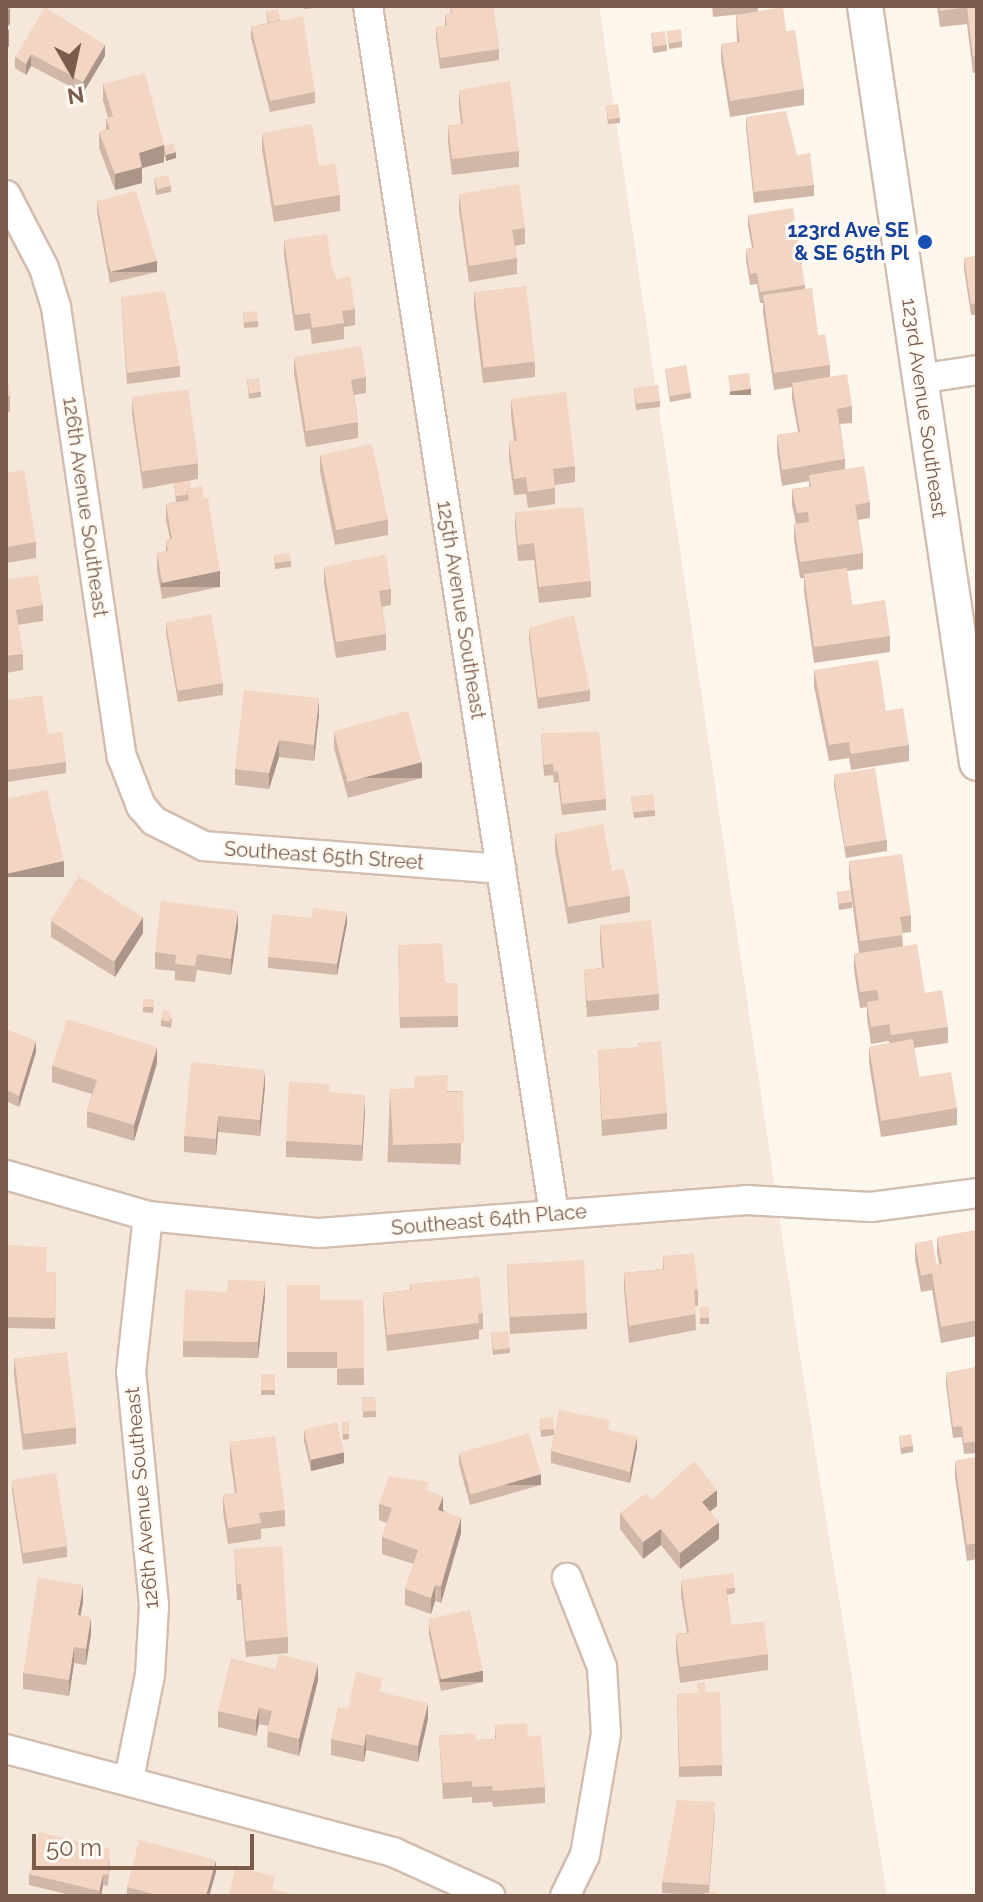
<!DOCTYPE html>
<style>
body{margin:0}
#map{position:relative;width:983px;height:1902px;overflow:hidden;background:#fdf6ec;font-family:Raleway,sans-serif}
div>[style]{position:absolute}
[style*='--x']{left:calc(var(--x)*1px);top:calc(var(--y)*1px);width:calc(var(--w)*1px);rotate:calc(var(--a)*1deg)}
.residential>*{inset:0;background:#f5e8da}
.roads{filter:drop-shadow(2px 0 #d1beb0) drop-shadow(-2px 0 #d1beb0) drop-shadow(0 2px #d1beb0) drop-shadow(0 -2px #d1beb0)}
.minor>*{height:28px;margin:-14px;padding:0 14px;transform-origin:14px;border-radius:14px;background:#fff}
.tertiary>*{height:34px;margin:-17px;padding:0 17px;transform-origin:17px;border-radius:17px;background:#fff}
.wall>*{inset:0;background:#d1b7a8;transform-origin:0 0}
.shaded-wall>*{inset:0;background:#aa9588;transform-origin:0 0}
.building>*{inset:0;background:#f3d5c3;transform-origin:0 0}
.dots>*{width:22px;height:22px;translate:-50% -50%;box-sizing:border-box;border:4px solid #fffaf3;border-radius:50%}
span{translate:-50% -50%;white-space:nowrap;text-align:center;line-height:1.15;-webkit-text-stroke:6px #fffaf3;paint-order:stroke}
.transit-label{font-size:20px;color:#164399;font-weight:700}
.right{translate:-100% -50%;text-align:right}
.street-label{font-size:20px;color:#7a5c4d}
.frame{position:absolute;inset:0;border:8px solid #7a5c4d;pointer-events:none}
.north{position:absolute;left:32px;top:32px;width:80px;height:80px;-webkit-text-stroke:6px #fffaf3;paint-order:stroke;rotate:171deg;font-size:22px;font-weight:700;line-height:32px;text-align:center;color:#7a5c4d}
.north::after{content:'';display:block;margin:auto;width:28px;height:36px;background:#7a5c4d;clip-path:polygon(50% 0,100% 100%,50% 72%,0 100%)}
.scale{position:absolute;left:32px;top:1834px;width:222px;height:36px;box-sizing:border-box;border:4px solid #7a5c4d;border-top:0;padding-left:10px;font-size:24px;line-height:28px;white-space:nowrap;color:#7a5c4d;-webkit-text-stroke:6px #fffaf3;paint-order:stroke}
</style>
<div id="map">
<div class="residential">
<div style="clip-path:polygon(6px 6px,599px 6px,801px 1363px,887px 1896px,6px 1896px)"></div>
</div>
<div class="roads">
<div class="minor">
<div style="--x:368;--y:6;--w:1221;--a:81.24"></div>
<div style="--x:6;--y:195;--w:82;--a:62.5"></div>
<div style="--x:44;--y:268;--w:41;--a:72.9"></div>
<div style="--x:56;--y:307;--w:455;--a:81.7"></div>
<div style="--x:122;--y:757;--w:53;--a:68.8"></div>
<div style="--x:141;--y:806;--w:20;--a:49"></div>
<div style="--x:154;--y:821;--w:56;--a:26.6"></div>
<div style="--x:204;--y:846;--w:298;--a:4.4"></div>
<div style="--x:919;--y:379;--w:59;--a:-8.8"></div>
<div style="--x:6;--y:1175;--w:148;--a:16.1"></div>
<div style="--x:148;--y:1216;--w:172;--a:5.7"></div>
<div style="--x:319;--y:1233;--w:428;--a:-4.4"></div>
<div style="--x:746;--y:1200;--w:125;--a:3.2"></div>
<div style="--x:871;--y:1207;--w:107;--a:-7.5"></div>
<div style="--x:6;--y:1749;--w:400;--a:14.9"></div>
<div style="--x:393;--y:1852;--w:107;--a:24.4"></div>
<div style="--x:129;--y:1779;--w:106;--a:-78.6"></div>
<div style="--x:150;--y:1675;--w:70;--a:-86.7"></div>
<div style="--x:154;--y:1605;--w:234;--a:-95.6"></div>
<div style="--x:131;--y:1372;--w:157;--a:-83.8"></div>
<div style="--x:565;--y:1896;--w:46;--a:-64"></div>
<div style="--x:585;--y:1855;--w:123;--a:-80.2"></div>
<div style="--x:606;--y:1734;--w:67;--a:-93.4"></div>
<div style="--x:602;--y:1667;--w:96;--a:-111.5"></div>
</div>
<div class="tertiary">
<div style="--x:865;--y:6;--w:765;--a:81.58"></div>
</div>
</div>
<div class="wall">
<div style="clip-path:polygon(303px 6px,316px 6px,316px 8px,304px 9px)"></div>
<div style="clip-path:polygon(450px 6px,493px 6px,499px 49px,499px 60px,440px 69px,436px 38px,436px 27px,445px 26px,445px 14px,451px 13px)"></div>
<div style="clip-path:polygon(712px 6px,758px 6px,758px 11px,786px 31px,804px 89px,804px 105px,730px 117px,721px 60px,721px 44px,737px 42px,736px 15px,742px 14px,713px 17px)"></div>
<div style="clip-path:polygon(937px 6px,977px 6px,977px 72px,973px 73px,967px 24px,940px 27px)"></div>
<div style="clip-path:polygon(266px 11px,281px 21px,315px 92px,315px 103px,270px 112px,251px 38px,251px 27px,268px 23px)"></div>
<div style="clip-path:polygon(667px 31px,682px 41px,682px 47px,669px 49px)"></div>
<div style="clip-path:polygon(651px 33px,667px 45px,667px 51px,653px 53px)"></div>
<div style="clip-path:polygon(105px 45px,105px 56px,83px 93px,31px 66px,26px 75px,15px 68px,15px 57px)"></div>
<div style="clip-path:polygon(103px 84px,176px 158px,166px 161px,164px 155px,164px 162px,142px 168px,142px 183px,115px 190px,99px 148px,99px 132px,106px 130px,106px 118px,108px 118px,103px 100px)"></div>
<div style="clip-path:polygon(459px 90px,519px 151px,519px 167px,452px 175px,448px 142px,448px 126px,461px 124px,459px 106px)"></div>
<div style="clip-path:polygon(606px 105px,620px 118px,620px 123px,608px 124px)"></div>
<div style="clip-path:polygon(746px 117px,797px 155px,814px 185px,814px 196px,754px 203px,746px 128px)"></div>
<div style="clip-path:polygon(262px 133px,319px 166px,340px 195px,340px 211px,274px 222px,262px 149px)"></div>
<div style="clip-path:polygon(154px 178px,171px 186px,171px 192px,156px 195px)"></div>
<div style="clip-path:polygon(459px 194px,525px 228px,525px 244px,515px 246px,517px 258px,517px 274px,469px 282px,459px 210px)"></div>
<div style="clip-path:polygon(97px 201px,157px 272px,110px 283px,97px 212px)"></div>
<div style="clip-path:polygon(748px 215px,805px 285px,805px 289px,818px 335px,830px 365px,830px 377px,852px 406px,852px 423px,840px 424px,845px 459px,845px 469px,870px 502px,870px 518px,858px 520px,863px 553px,863px 569px,847px 571px,852px 605px,890px 636px,890px 652px,814px 663px,804px 591px,804px 578px,800px 578px,794px 540px,794px 524px,796px 524px,792px 505px,792px 489px,809px 487px,809px 481px,782px 486px,777px 451px,777px 435px,798px 432px,792px 399px,792px 387px,774px 390px,763px 312px,763px 303px,760px 303px,757px 284px,750px 285px,746px 260px,746px 249px,752px 248px,748px 226px)"></div>
<div style="clip-path:polygon(284px 240px,332px 268px,336px 279px,355px 309px,355px 325px,344px 327px,344px 339px,312px 344px,310px 329px,295px 331px,284px 256px)"></div>
<div style="clip-path:polygon(977px 256px,977px 315px,971px 315px,964px 269px,964px 258px)"></div>
<div style="clip-path:polygon(474px 292px,535px 361px,535px 377px,483px 383px,474px 308px)"></div>
<div style="clip-path:polygon(121px 297px,180px 366px,180px 377px,127px 384px)"></div>
<div style="clip-path:polygon(243px 313px,258px 321px,258px 327px,244px 328px)"></div>
<div style="clip-path:polygon(294px 357px,366px 377px,366px 393px,354px 395px,358px 422px,358px 438px,306px 447px,294px 373px)"></div>
<div style="clip-path:polygon(6px 368px,10px 396px,10px 412px,6px 412px)"></div>
<div style="clip-path:polygon(665px 369px,691px 393px,691px 398px,670px 402px)"></div>
<div style="clip-path:polygon(247px 379px,261px 392px,261px 397px,249px 399px)"></div>
<div style="clip-path:polygon(634px 389px,660px 401px,660px 407px,636px 410px)"></div>
<div style="clip-path:polygon(132px 398px,198px 463px,198px 479px,181px 482px,191px 488px,220px 587px,162px 599px,157px 569px,157px 553px,166px 551px,166px 540px,170px 539px,166px 520px,166px 504px,176px 502px,174px 483px,143px 489px,132px 414px)"></div>
<div style="clip-path:polygon(511px 399px,575px 466px,575px 482px,555px 485px,555px 504px,528px 508px,526px 494px,514px 495px,509px 458px,509px 442px,514px 441px,511px 415px)"></div>
<div style="clip-path:polygon(320px 455px,388px 519px,388px 535px,335px 545px,320px 471px)"></div>
<div style="clip-path:polygon(6px 473px,36px 542px,36px 558px,6px 563px)"></div>
<div style="clip-path:polygon(515px 512px,591px 581px,591px 597px,539px 603px,534px 560px,518px 561px,515px 528px)"></div>
<div style="clip-path:polygon(274px 555px,291px 561px,291px 567px,275px 569px)"></div>
<div style="clip-path:polygon(324px 567px,391px 589px,391px 605px,382px 607px,386px 634px,386px 650px,336px 658px,324px 583px)"></div>
<div style="clip-path:polygon(6px 580px,43px 605px,43px 621px,18px 625px,23px 654px,23px 670px,6px 673px)"></div>
<div style="clip-path:polygon(166px 622px,223px 683px,223px 695px,178px 702px,166px 633px)"></div>
<div style="clip-path:polygon(529px 628px,590px 690px,590px 701px,538px 709px,529px 639px)"></div>
<div style="clip-path:polygon(814px 670px,886px 711px,909px 745px,909px 761px,851px 770px,849px 758px,829px 761px,814px 686px)"></div>
<div style="clip-path:polygon(6px 700px,48px 734px,66px 762px,66px 773px,7px 782px)"></div>
<div style="clip-path:polygon(319px 714px,314px 761px,279px 757px,269px 789px,235px 785px,235px 769px)"></div>
<div style="clip-path:polygon(334px 732px,422px 778px,348px 798px,334px 748px)"></div>
<div style="clip-path:polygon(541px 733px,606px 799px,606px 810px,562px 815px,558px 782px,554px 783px,553px 775px,544px 776px)"></div>
<div style="clip-path:polygon(834px 775px,887px 840px,887px 851px,846px 858px,834px 786px)"></div>
<div style="clip-path:polygon(631px 797px,655px 810px,655px 816px,634px 818px)"></div>
<div style="clip-path:polygon(555px 834px,612px 871px,630px 896px,630px 912px,568px 924px,555px 850px)"></div>
<div style="clip-path:polygon(849px 861px,911px 915px,911px 932px,902px 933px,903px 946px,925px 993px,948px 1027px,948px 1043px,914px 1048px,919px 1077px,957px 1108px,957px 1125px,881px 1137px,869px 1063px,869px 1047px,890px 1043px,889px 1041px,871px 1044px,867px 1018px,867px 1007px,860px 1008px,854px 970px,854px 954px,859px 953px,849px 878px)"></div>
<div style="clip-path:polygon(837px 891px,852px 902px,852px 908px,839px 910px)"></div>
<div style="clip-path:polygon(51px 921px,143px 933px,115px 977px,51px 937px)"></div>
<div style="clip-path:polygon(347px 923px,337px 975px,268px 968px,268px 957px)"></div>
<div style="clip-path:polygon(600px 925px,659px 994px,659px 1010px,587px 1017px,584px 970px,602px 968px,600px 941px)"></div>
<div style="clip-path:polygon(238px 928px,231px 975px,197px 970px,195px 982px,175px 980px,175px 971px,155px 969px,155px 952px)"></div>
<div style="clip-path:polygon(398px 945px,445px 983px,458px 1016px,458px 1027px,400px 1028px)"></div>
<div style="clip-path:polygon(154px 999px,153px 1013px,143px 1012px,143px 1007px)"></div>
<div style="clip-path:polygon(172px 1018px,171px 1028px,161px 1026px,161px 1020px)"></div>
<div style="clip-path:polygon(6px 1029px,36px 1052px,19px 1107px,6px 1101px)"></div>
<div style="clip-path:polygon(598px 1050px,667px 1113px,667px 1129px,602px 1136px)"></div>
<div style="clip-path:polygon(157px 1063px,134px 1141px,87px 1127px,87px 1111px,92px 1094px,52px 1082px,52px 1066px)"></div>
<div style="clip-path:polygon(265px 1086px,260px 1136px,218px 1132px,216px 1155px,184px 1152px,184px 1136px)"></div>
<div style="left:390px;top:1089px;width:73px;height:73px;rotate:2deg"></div>
<div style="clip-path:polygon(330px 1092px,365px 1111px,362px 1161px,286px 1157px,286px 1141px)"></div>
<div style="clip-path:polygon(937px 1237px,977px 1248px,977px 1336px,941px 1343px,932px 1290px,921px 1292px,915px 1259px,915px 1243px,937px 1265px,939px 1264px,937px 1253px)"></div>
<div style="clip-path:polygon(6px 1245px,47px 1272px,56px 1272px,55px 1329px,6px 1328px)"></div>
<div style="clip-path:polygon(663px 1256px,698px 1290px,698px 1306px,695px 1306px,696px 1330px,629px 1343px,624px 1289px,624px 1273px,663px 1269px)"></div>
<div style="clip-path:polygon(507px 1266px,587px 1313px,587px 1329px,510px 1334px)"></div>
<div style="clip-path:polygon(410px 1284px,483px 1313px,483px 1329px,479px 1330px,479px 1339px,387px 1351px,383px 1309px,383px 1293px,410px 1290px)"></div>
<div style="clip-path:polygon(287px 1285px,320px 1300px,363px 1300px,364px 1385px,337px 1385px,337px 1368px,287px 1368px)"></div>
<div style="clip-path:polygon(265px 1297px,258px 1358px,183px 1357px,183px 1341px)"></div>
<div style="left:700px;top:1307px;width:9px;height:17px"></div>
<div style="clip-path:polygon(491px 1332px,510px 1348px,510px 1353px,493px 1355px)"></div>
<div style="clip-path:polygon(14px 1358px,76px 1427px,76px 1444px,23px 1450px,14px 1375px)"></div>
<div style="clip-path:polygon(977px 1367px,977px 1453px,964px 1454px,962px 1437px,953px 1438px,946px 1385px,946px 1373px)"></div>
<div style="left:261px;top:1374px;width:14px;height:21px"></div>
<div style="left:375px;top:1397px;width:20px;height:13px;rotate:87deg"></div>
<div style="clip-path:polygon(540px 1419px,554px 1429px,554px 1435px,610px 1430px,637px 1447px,630px 1483px,551px 1463px,551px 1451px,554px 1435px,541px 1437px)"></div>
<div style="clip-path:polygon(342px 1421px,349px 1421px,349px 1439px,343px 1440px)"></div>
<div style="clip-path:polygon(304px 1430px,344px 1463px,311px 1471px,304px 1441px)"></div>
<div style="clip-path:polygon(899px 1436px,913px 1446px,913px 1452px,901px 1454px)"></div>
<div style="clip-path:polygon(230px 1442px,285px 1510px,285px 1526px,261px 1529px,261px 1539px,228px 1544px,223px 1511px,223px 1495px,235px 1493px,230px 1458px)"></div>
<div style="clip-path:polygon(459px 1453px,541px 1485px,470px 1505px,459px 1464px)"></div>
<div style="clip-path:polygon(977px 1457px,977px 1559px,967px 1561px,955px 1477px,955px 1461px)"></div>
<div style="clip-path:polygon(12px 1480px,67px 1546px,67px 1557px,23px 1564px,12px 1491px)"></div>
<div style="clip-path:polygon(429px 1491px,461px 1533px,441px 1603px,435px 1601px,431px 1614px,405px 1605px,405px 1589px,414px 1564px,382px 1554px,382px 1537px,387px 1523px,379px 1520px,379px 1504px)"></div>
<div style="clip-path:polygon(652px 1500px,717px 1506px,710px 1512px,719px 1539px,680px 1569px,661px 1545px,643px 1559px,620px 1529px,620px 1513px)"></div>
<div style="clip-path:polygon(234px 1549px,288px 1637px,288px 1653px,246px 1657px,241px 1600px,237px 1600px)"></div>
<div style="clip-path:polygon(681px 1580px,735px 1588px,735px 1593px,727px 1595px,731px 1625px,768px 1654px,768px 1670px,680px 1683px,676px 1651px,676px 1634px,687px 1633px,681px 1596px)"></div>
<div style="clip-path:polygon(83px 1602px,80px 1615px,91px 1634px,86px 1665px,74px 1663px,69px 1696px,23px 1689px,23px 1673px)"></div>
<div style="clip-path:polygon(429px 1624px,483px 1682px,441px 1691px,429px 1635px)"></div>
<div style="clip-path:polygon(318px 1680px,299px 1756px,267px 1747px,268px 1726px,259px 1724px,256px 1736px,218px 1727px,218px 1711px)"></div>
<div style="clip-path:polygon(382px 1692px,428px 1719px,418px 1762px,366px 1750px,364px 1762px,331px 1755px,331px 1739px,348px 1709px)"></div>
<div style="clip-path:polygon(706px 1693px,722px 1765px,722px 1776px,679px 1777px,677px 1694px)"></div>
<div style="clip-path:polygon(495px 1725px,528px 1737px,545px 1787px,545px 1803px,493px 1807px,492px 1802px,472px 1803px,472px 1797px,443px 1799px,439px 1735px,476px 1740px,495px 1739px)"></div>
<div style="clip-path:polygon(715px 1813px,709px 1893px,695px 1895px,662px 1893px,662px 1882px)"></div>
<div style="clip-path:polygon(110px 1860px,108px 1886px,103px 1885px,101px 1896px,74px 1896px,29px 1885px,29px 1874px)"></div>
<div style="clip-path:polygon(216px 1872px,209px 1896px,127px 1896px,127px 1887px)"></div>
</div>
<div class="shaded-wall">
<div style="clip-path:polygon(10px 7px,10px 24px,6px 28px,6px 12px)"></div>
<div style="clip-path:polygon(9px 29px,9px 46px,6px 50px,6px 33px)"></div>
<div style="clip-path:polygon(105px 45px,105px 56px,83px 93px,83px 82px)"></div>
<div style="clip-path:polygon(31px 54px,31px 66px,26px 75px,26px 64px)"></div>
<div style="clip-path:polygon(164px 145px,164px 162px,142px 168px,142px 183px,115px 190px,115px 174px,139px 153px)"></div>
<div style="clip-path:polygon(176px 152px,176px 158px,166px 161px,166px 155px)"></div>
<div style="left:157px;top:261px;width:11px;height:48px;rotate:90deg"></div>
<div style="left:751px;top:389px;width:6px;height:21px;rotate:90deg"></div>
<div style="left:220px;top:571px;width:16px;height:59px;rotate:90deg"></div>
<div style="clip-path:polygon(319px 698px,319px 714px,314px 761px,314px 745px)"></div>
<div style="clip-path:polygon(279px 740px,279px 757px,269px 789px,269px 773px)"></div>
<div style="left:422px;top:762px;width:16px;height:77px;rotate:90deg"></div>
<div style="left:64px;top:861px;width:16px;height:59px;rotate:90deg"></div>
<div style="clip-path:polygon(238px 911px,238px 928px,231px 975px,231px 959px)"></div>
<div style="clip-path:polygon(347px 912px,347px 923px,337px 975px,337px 964px)"></div>
<div style="clip-path:polygon(143px 917px,143px 933px,115px 977px,115px 961px)"></div>
<div style="clip-path:polygon(36px 1041px,36px 1052px,19px 1107px,19px 1096px)"></div>
<div style="clip-path:polygon(157px 1047px,157px 1063px,134px 1141px,134px 1125px)"></div>
<div style="clip-path:polygon(265px 1070px,265px 1086px,260px 1136px,260px 1120px)"></div>
<div style="clip-path:polygon(365px 1095px,365px 1111px,362px 1161px,362px 1145px)"></div>
<div style="clip-path:polygon(218px 1116px,218px 1132px,216px 1155px,216px 1139px)"></div>
<div style="clip-path:polygon(265px 1281px,265px 1297px,258px 1358px,258px 1342px)"></div>
<div style="clip-path:polygon(637px 1436px,637px 1447px,630px 1483px,630px 1472px)"></div>
<div style="clip-path:polygon(344px 1452px,344px 1463px,311px 1471px,311px 1460px)"></div>
<div style="left:541px;top:1474px;width:11px;height:74px;rotate:90deg"></div>
<div style="clip-path:polygon(717px 1490px,717px 1506px,702px 1518px,702px 1502px)"></div>
<div style="clip-path:polygon(443px 1496px,443px 1512px,438px 1510px)"></div>
<div style="clip-path:polygon(461px 1517px,461px 1533px,441px 1603px,441px 1586px)"></div>
<div style="clip-path:polygon(719px 1522px,719px 1539px,680px 1569px,680px 1553px)"></div>
<div style="clip-path:polygon(661px 1529px,661px 1545px,643px 1559px,643px 1542px)"></div>
<div style="clip-path:polygon(83px 1585px,83px 1602px,78px 1631px,78px 1615px)"></div>
<div style="clip-path:polygon(435px 1585px,435px 1601px,431px 1614px,431px 1598px)"></div>
<div style="clip-path:polygon(91px 1617px,91px 1634px,86px 1665px,86px 1649px)"></div>
<div style="clip-path:polygon(74px 1647px,74px 1663px,69px 1696px,69px 1680px)"></div>
<div style="clip-path:polygon(318px 1664px,318px 1680px,299px 1756px,299px 1739px)"></div>
<div style="left:483px;top:1671px;width:11px;height:43px;rotate:90deg"></div>
<div style="clip-path:polygon(428px 1703px,428px 1719px,418px 1762px,418px 1746px)"></div>
<div style="clip-path:polygon(259px 1708px,259px 1724px,256px 1736px,256px 1720px)"></div>
<div style="clip-path:polygon(366px 1734px,366px 1750px,364px 1762px,364px 1746px)"></div>
<div style="clip-path:polygon(216px 1860px,216px 1872px,209px 1896px,206px 1896px)"></div>
<div style="clip-path:polygon(103px 1874px,103px 1885px,101px 1896px,99px 1896px)"></div>
</div>
<div class="building">
<div style="clip-path:polygon(451px 6px,493px 6px,499px 49px,440px 58px,436px 27px,447px 25px,445px 14px,452px 13px)"></div>
<div style="clip-path:polygon(939px 6px,977px 6px,977px 56px,973px 57px,967px 7px,940px 11px)"></div>
<div style="clip-path:polygon(45px 7px,105px 45px,83px 82px,31px 54px,26px 64px,15px 57px)"></div>
<div style="clip-path:polygon(783px 7px,786px 31px,795px 30px,804px 89px,730px 101px,721px 44px,740px 42px,736px 15px)"></div>
<div style="left:278px;top:9px;width:11px;height:12px;rotate:75deg"></div>
<div style="clip-path:polygon(303px 16px,315px 92px,270px 101px,251px 27px)"></div>
<div style="clip-path:polygon(681px 29px,682px 41px,669px 44px,667px 31px)"></div>
<div style="left:665px;top:31px;width:14px;height:14px;rotate:82deg"></div>
<div style="clip-path:polygon(145px 73px,164px 145px,139px 153px,142px 167px,115px 174px,99px 132px,110px 129px,106px 118px,113px 116px,103px 84px)"></div>
<div style="clip-path:polygon(510px 81px,519px 151px,452px 159px,448px 126px,463px 124px,459px 90px)"></div>
<div style="left:618px;top:104px;width:14px;height:12px;rotate:82deg"></div>
<div style="clip-path:polygon(786px 111px,797px 155px,810px 153px,814px 185px,754px 192px,746px 117px)"></div>
<div style="clip-path:polygon(312px 124px,319px 166px,335px 163px,340px 195px,274px 206px,262px 133px)"></div>
<div style="clip-path:polygon(173px 144px,176px 152px,166px 155px,164px 146px)"></div>
<div style="left:168px;top:175px;width:11px;height:14px;rotate:75deg"></div>
<div style="clip-path:polygon(519px 184px,525px 228px,512px 230px,517px 258px,469px 266px,459px 194px)"></div>
<div style="clip-path:polygon(136px 191px,157px 261px,110px 272px,97px 201px)"></div>
<div style="clip-path:polygon(793px 208px,805px 285px,760px 292px,757px 273px,750px 274px,746px 249px,754px 248px,748px 215px)"></div>
<div style="clip-path:polygon(327px 234px,332px 268px,336px 279px,350px 276px,355px 309px,342px 311px,344px 323px,312px 328px,310px 313px,295px 315px,284px 240px)"></div>
<div style="clip-path:polygon(977px 256px,977px 303px,971px 304px,964px 258px)"></div>
<div style="left:526px;top:286px;width:76px;height:52px;rotate:83deg"></div>
<div style="clip-path:polygon(812px 288px,818px 335px,825px 334px,830px 365px,774px 373px,763px 295px)"></div>
<div style="clip-path:polygon(165px 291px,180px 366px,127px 373px,121px 297px)"></div>
<div style="left:257px;top:311px;width:10px;height:14px;rotate:84deg"></div>
<div style="clip-path:polygon(361px 346px,366px 377px,351px 380px,358px 422px,306px 431px,294px 357px)"></div>
<div style="left:686px;top:365px;width:28px;height:21px;rotate:80deg"></div>
<div style="clip-path:polygon(6px 368px,10px 396px,6px 396px)"></div>
<div style="left:749px;top:373px;width:16px;height:21px;rotate:83deg"></div>
<div style="clip-path:polygon(847px 374px,852px 406px,837px 409px,845px 459px,782px 470px,777px 435px,800px 432px,792px 383px)"></div>
<div style="left:259px;top:378px;width:14px;height:12px;rotate:82deg"></div>
<div style="left:658px;top:385px;width:16px;height:24px;rotate:83deg"></div>
<div style="left:188px;top:389px;width:75px;height:57px;rotate:82deg"></div>
<div style="clip-path:polygon(566px 392px,575px 466px,553px 469px,555px 488px,528px 492px,526px 477px,514px 479px,509px 442px,517px 441px,511px 399px)"></div>
<div style="left:372px;top:444px;width:77px;height:53px;rotate:78deg"></div>
<div style="clip-path:polygon(864px 466px,870px 502px,855px 505px,863px 553px,800px 562px,794px 524px,809px 522px,808px 512px,797px 513px,792px 489px,811px 487px,809px 475px)"></div>
<div style="clip-path:polygon(24px 470px,36px 542px,6px 547px,6px 473px)"></div>
<div style="clip-path:polygon(190px 481px,191px 488px,187px 489px,187px 495px,176px 496px,174px 483px)"></div>
<div style="clip-path:polygon(202px 486px,204px 499px,208px 498px,220px 571px,162px 583px,157px 553px,168px 551px,166px 540px,172px 539px,166px 504px,189px 500px,187px 489px)"></div>
<div style="clip-path:polygon(583px 507px,591px 581px,539px 587px,534px 543px,518px 545px,515px 512px)"></div>
<div style="left:290px;top:553px;width:8px;height:16px;rotate:83deg"></div>
<div style="clip-path:polygon(386px 554px,391px 589px,379px 591px,386px 634px,336px 642px,324px 567px)"></div>
<div style="clip-path:polygon(847px 568px,852px 605px,885px 600px,890px 636px,814px 647px,804px 574px)"></div>
<div style="clip-path:polygon(38px 575px,43px 605px,16px 610px,23px 654px,6px 656px,6px 580px)"></div>
<div style="left:211px;top:614px;width:70px;height:46px;rotate:80deg"></div>
<div style="clip-path:polygon(574px 615px,590px 690px,538px 698px,529px 628px)"></div>
<div style="clip-path:polygon(878px 660px,886px 711px,903px 708px,909px 745px,851px 754px,849px 742px,829px 745px,814px 670px)"></div>
<div style="clip-path:polygon(244px 690px,319px 698px,314px 745px,279px 740px,269px 773px,235px 769px)"></div>
<div style="clip-path:polygon(42px 695px,48px 734px,62px 732px,66px 762px,7px 770px,6px 700px)"></div>
<div style="left:408px;top:711px;width:53px;height:77px;rotate:75deg"></div>
<div style="clip-path:polygon(599px 732px,606px 799px,562px 804px,558px 771px,554px 772px,553px 764px,544px 765px,541px 733px)"></div>
<div style="left:875px;top:768px;width:73px;height:42px;rotate:81deg"></div>
<div style="clip-path:polygon(47px 790px,64px 861px,6px 874px,6px 842px,7px 841px,6px 836px,6px 799px)"></div>
<div style="left:653px;top:794px;width:16px;height:22px;rotate:83deg"></div>
<div style="clip-path:polygon(603px 824px,612px 871px,624px 869px,630px 896px,568px 907px,555px 834px)"></div>
<div style="clip-path:polygon(902px 854px,911px 915px,900px 917px,903px 935px,860px 941px,849px 861px)"></div>
<div style="left:79px;top:876px;width:76px;height:53px;rotate:33deg"></div>
<div style="left:850px;top:890px;width:12px;height:13px;rotate:81deg"></div>
<div style="clip-path:polygon(161px 901px,238px 911px,231px 959px,197px 954px,195px 966px,175px 964px,176px 955px,155px 952px)"></div>
<div style="clip-path:polygon(313px 908px,347px 912px,337px 964px,268px 957px,272px 914px,312px 918px)"></div>
<div style="clip-path:polygon(651px 920px,659px 994px,587px 1001px,584px 970px,604px 968px,600px 925px)"></div>
<div style="clip-path:polygon(442px 943px,445px 983px,458px 983px,458px 1016px,400px 1017px,398px 945px)"></div>
<div style="clip-path:polygon(917px 944px,925px 993px,942px 990px,948px 1027px,891px 1035px,889px 1024px,871px 1027px,867px 1002px,879px 1000px,877px 990px,860px 992px,854px 954px)"></div>
<div style="left:143px;top:999px;width:11px;height:8px"></div>
<div style="left:163px;top:1010px;width:9px;height:10px;rotate:13deg"></div>
<div style="clip-path:polygon(67px 1019px,157px 1047px,134px 1125px,87px 1111px,97px 1080px,52px 1066px)"></div>
<div style="clip-path:polygon(6px 1029px,36px 1041px,19px 1096px,6px 1090px)"></div>
<div style="clip-path:polygon(913px 1039px,919px 1077px,951px 1072px,957px 1108px,881px 1121px,869px 1047px)"></div>
<div style="clip-path:polygon(661px 1041px,667px 1113px,602px 1120px,598px 1050px,638px 1047px,638px 1043px)"></div>
<div style="clip-path:polygon(191px 1062px,265px 1070px,260px 1120px,218px 1116px,216px 1139px,184px 1136px)"></div>
<div style="clip-path:polygon(448px 1075px,447px 1092px,463px 1092px,464px 1143px,393px 1145px,390px 1089px,414px 1088px,415px 1076px)"></div>
<div style="clip-path:polygon(289px 1082px,330px 1084px,329px 1092px,365px 1095px,362px 1145px,286px 1141px)"></div>
<div style="clip-path:polygon(975px 1230px,977px 1248px,977px 1320px,941px 1327px,932px 1273px,921px 1276px,915px 1243px,932px 1240px,937px 1265px,942px 1264px,937px 1237px)"></div>
<div style="clip-path:polygon(6px 1245px,47px 1247px,46px 1272px,56px 1272px,55px 1318px,6px 1317px)"></div>
<div style="clip-path:polygon(694px 1253px,698px 1290px,694px 1290px,696px 1314px,629px 1326px,624px 1273px,664px 1269px,663px 1256px)"></div>
<div style="left:584px;top:1260px;width:53px;height:77px;rotate:87deg"></div>
<div style="clip-path:polygon(479px 1277px,483px 1313px,478px 1314px,479px 1323px,387px 1335px,383px 1293px,411px 1290px,410px 1284px)"></div>
<div style="clip-path:polygon(228px 1280px,265px 1281px,258px 1342px,183px 1341px,185px 1290px,227px 1292px)"></div>
<div style="clip-path:polygon(287px 1285px,320px 1285px,320px 1300px,363px 1300px,364px 1368px,337px 1369px,337px 1352px,287px 1352px)"></div>
<div style="left:700px;top:1307px;width:9px;height:11px"></div>
<div style="left:508px;top:1331px;width:17px;height:17px;rotate:83deg"></div>
<div style="left:67px;top:1352px;width:76px;height:53px;rotate:83deg"></div>
<div style="clip-path:polygon(977px 1367px,977px 1441px,964px 1443px,962px 1426px,953px 1427px,946px 1373px)"></div>
<div style="left:261px;top:1374px;width:14px;height:16px"></div>
<div style="left:375px;top:1397px;width:14px;height:13px;rotate:86deg"></div>
<div style="clip-path:polygon(559px 1410px,610px 1420px,608px 1430px,637px 1436px,630px 1472px,551px 1451px)"></div>
<div style="left:553px;top:1417px;width:12px;height:13px;rotate:85deg"></div>
<div style="clip-path:polygon(342px 1421px,349px 1421px,349px 1434px,343px 1434px)"></div>
<div style="left:337px;top:1422px;width:31px;height:34px;rotate:77deg"></div>
<div style="left:529px;top:1433px;width:43px;height:73px;rotate:74deg"></div>
<div style="left:911px;top:1434px;width:12px;height:12px;rotate:81deg"></div>
<div style="clip-path:polygon(275px 1436px,285px 1510px,259px 1513px,261px 1523px,228px 1528px,223px 1495px,237px 1493px,230px 1442px)"></div>
<div style="clip-path:polygon(977px 1457px,977px 1543px,967px 1545px,955px 1461px)"></div>
<div style="clip-path:polygon(694px 1461px,717px 1490px,702px 1502px,719px 1522px,680px 1553px,661px 1529px,643px 1542px,620px 1513px,646px 1493px,652px 1500px)"></div>
<div style="left:56px;top:1473px;width:74px;height:45px;rotate:81deg"></div>
<div style="clip-path:polygon(389px 1476px,429px 1482px,426px 1490px,443px 1496px,438px 1510px,461px 1517px,441px 1586px,435px 1585px,431px 1598px,405px 1589px,418px 1550px,382px 1537px,392px 1508px,379px 1504px)"></div>
<div style="clip-path:polygon(282px 1546px,288px 1637px,246px 1641px,241px 1584px,237px 1584px,234px 1549px)"></div>
<div style="left:733px;top:1573px;width:15px;height:9px;rotate:82deg"></div>
<div style="clip-path:polygon(724px 1574px,731px 1625px,764px 1621px,768px 1654px,680px 1667px,676px 1634px,689px 1633px,681px 1580px)"></div>
<div style="clip-path:polygon(38px 1578px,83px 1585px,78px 1615px,91px 1617px,86px 1649px,74px 1647px,69px 1680px,23px 1673px)"></div>
<div style="left:470px;top:1610px;width:62px;height:43px;rotate:78deg"></div>
<div style="clip-path:polygon(279px 1654px,318px 1664px,299px 1739px,267px 1731px,272px 1711px,259px 1708px,256px 1720px,218px 1711px,231px 1658px,275px 1669px)"></div>
<div style="clip-path:polygon(356px 1672px,382px 1678px,380px 1692px,428px 1703px,418px 1746px,366px 1734px,364px 1746px,331px 1739px,338px 1707px,348px 1709px)"></div>
<div style="left:705px;top:1682px;width:11px;height:8px;rotate:85deg"></div>
<div style="left:720px;top:1692px;width:73px;height:43px;rotate:88deg"></div>
<div style="clip-path:polygon(527px 1723px,528px 1737px,541px 1735px,545px 1787px,493px 1791px,492px 1786px,472px 1787px,472px 1781px,443px 1783px,439px 1735px,475px 1733px,476px 1740px,496px 1739px,495px 1725px)"></div>
<div style="clip-path:polygon(677px 1800px,715px 1802px,709px 1885px,662px 1882px)"></div>
<div style="clip-path:polygon(39px 1832px,110px 1849px,108px 1875px,103px 1874px,99px 1891px,29px 1874px)"></div>
<div style="clip-path:polygon(139px 1840px,216px 1860px,206px 1896px,161px 1896px,127px 1887px)"></div>
<div style="clip-path:polygon(235px 1867px,275px 1876px,272px 1889px,298px 1896px,229px 1896px)"></div>
<div style="clip-path:polygon(715px 1891px,716px 1896px,692px 1896px)"></div>
</div>
<div class="dots">
<div style="left:925px;top:242px;background:#1a4fb4"></div>
</div>
<div class="transit-label">
<span class="right" style="left:909px;top:242px">123rd Ave SE<br>&amp; SE 65th Pl</span>
</div>
<div class="street-label">
<span style="left:924px;top:408px;rotate:82deg">123rd Avenue Southeast</span>
<span style="left:85px;top:507px;rotate:82deg">126th Avenue Southeast</span>
<span style="left:461px;top:610px;rotate:81deg">125th Avenue Southeast</span>
<span style="left:324px;top:856px;rotate:4deg">Southeast 65th Street</span>
<span style="left:489px;top:1220px;rotate:-5deg">Southeast 64th Place</span>
<span style="left:142px;top:1498px;rotate:-95deg">126th Avenue Southeast</span>
</div>
<div class="frame"></div>
<div class="north">N</div>
<div class="scale">50 m</div>
</div>
